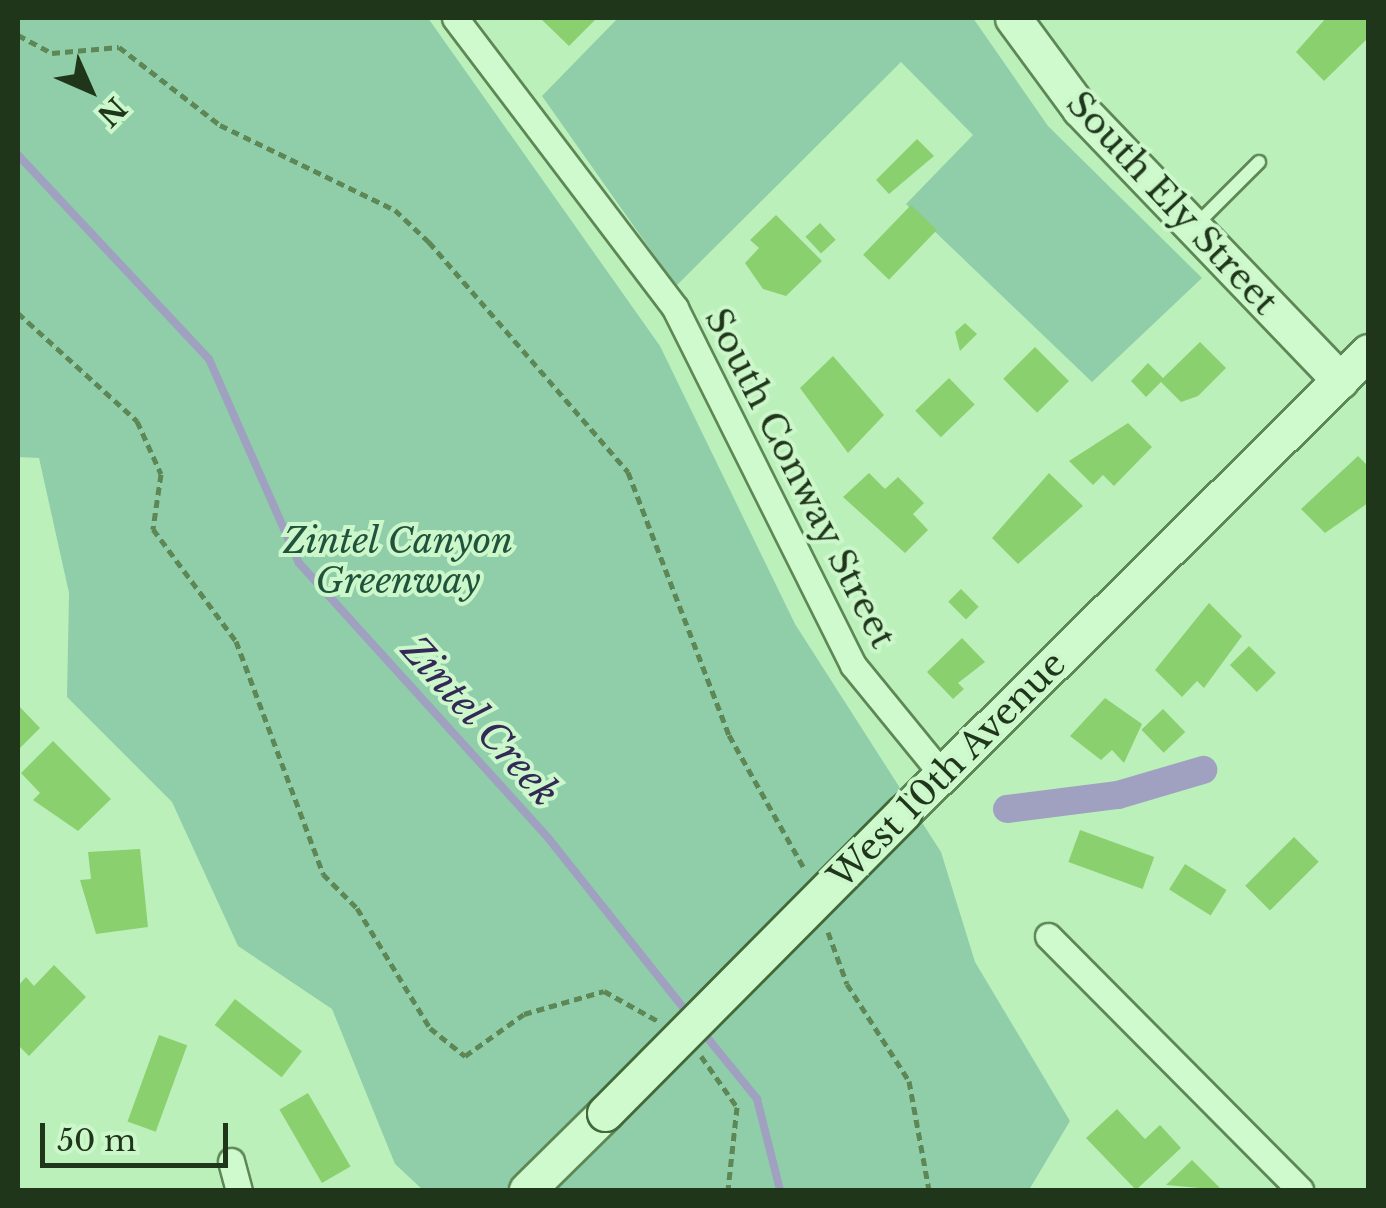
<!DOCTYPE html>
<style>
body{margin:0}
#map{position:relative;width:1386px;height:1208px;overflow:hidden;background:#bcf0bb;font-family:"Libre Baskerville",serif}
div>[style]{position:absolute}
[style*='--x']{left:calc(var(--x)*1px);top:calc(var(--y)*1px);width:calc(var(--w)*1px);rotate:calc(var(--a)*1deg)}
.green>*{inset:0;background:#8fcea9}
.stream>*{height:8px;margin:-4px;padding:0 4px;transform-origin:4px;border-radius:4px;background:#a0a0c0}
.canal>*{height:28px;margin:-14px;padding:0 14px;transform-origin:14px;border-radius:14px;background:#a0a0c0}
.building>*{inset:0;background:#8bd06f;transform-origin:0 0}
.path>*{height:5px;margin-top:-2.5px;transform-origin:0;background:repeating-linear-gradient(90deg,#5d8754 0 8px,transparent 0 13px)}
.roads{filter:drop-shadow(2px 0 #5d8754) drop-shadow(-2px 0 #5d8754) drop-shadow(0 2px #5d8754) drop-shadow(0 -2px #5d8754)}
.lane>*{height:12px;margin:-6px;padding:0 6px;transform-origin:6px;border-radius:6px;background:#cfface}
.street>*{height:25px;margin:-12.5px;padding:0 12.5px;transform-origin:12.5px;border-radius:12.5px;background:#cfface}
.secondary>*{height:35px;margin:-17.5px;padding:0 17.5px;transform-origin:17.5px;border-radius:17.5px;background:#cfface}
.bridges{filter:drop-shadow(2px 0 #426938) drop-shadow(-2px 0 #426938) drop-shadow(0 2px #426938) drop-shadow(0 -2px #426938)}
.secondary-bridge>*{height:35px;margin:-17.5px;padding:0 17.5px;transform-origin:17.5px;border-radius:17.5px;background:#cfface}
span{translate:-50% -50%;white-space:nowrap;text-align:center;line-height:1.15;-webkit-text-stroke:8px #cbf7cb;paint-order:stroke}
.street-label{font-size:35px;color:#20361a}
.park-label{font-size:35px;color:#20533c;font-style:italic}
.water-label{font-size:38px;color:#332856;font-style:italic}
.frame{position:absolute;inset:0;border:20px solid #20361a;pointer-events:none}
.north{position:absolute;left:40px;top:40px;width:100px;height:100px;-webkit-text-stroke:8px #cbf7cb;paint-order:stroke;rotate:135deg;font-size:28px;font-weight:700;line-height:40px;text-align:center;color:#20361a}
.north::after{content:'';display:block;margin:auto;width:35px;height:45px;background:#20361a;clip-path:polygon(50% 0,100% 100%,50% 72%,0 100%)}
.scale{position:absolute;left:40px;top:1123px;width:188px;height:45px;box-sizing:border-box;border:5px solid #20361a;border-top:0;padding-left:12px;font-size:30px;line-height:35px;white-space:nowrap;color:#20361a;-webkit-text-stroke:8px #cbf7cb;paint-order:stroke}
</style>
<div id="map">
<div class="green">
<div style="clip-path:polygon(18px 18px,428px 18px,660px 346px,795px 624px,941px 852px,975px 962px,1070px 1121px,1029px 1190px,423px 1190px,395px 1164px,332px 1009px,238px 946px,172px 802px,67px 697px,69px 593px,39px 458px,18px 457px)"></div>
<div style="clip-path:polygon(618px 18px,973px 18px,1048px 126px,1202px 278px,1092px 382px,906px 204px,973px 135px,901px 62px,676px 286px,542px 96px)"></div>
</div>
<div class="stream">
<div style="--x:18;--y:155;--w:279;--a:46.9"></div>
<div style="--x:209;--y:359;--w:223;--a:66.2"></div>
<div style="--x:299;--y:563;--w:372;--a:47.8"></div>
<div style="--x:549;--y:839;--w:225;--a:51.5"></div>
<div style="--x:701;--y:1030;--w:89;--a:50.9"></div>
<div style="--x:757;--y:1099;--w:94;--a:75.8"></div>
</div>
<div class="canal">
<div style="--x:1007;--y:809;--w:112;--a:-7.2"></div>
<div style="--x:1118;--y:795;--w:89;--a:-16.4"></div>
</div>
<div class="building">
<div style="clip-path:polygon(540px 18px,597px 18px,569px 46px)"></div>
<div style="clip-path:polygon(1326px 18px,1368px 18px,1368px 38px,1324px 81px,1296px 52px)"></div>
<div style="clip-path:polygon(917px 139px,934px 156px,889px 194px,876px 180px)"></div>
<div style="left:911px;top:205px;width:36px;height:69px;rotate:44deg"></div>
<div style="clip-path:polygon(776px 215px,822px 261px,786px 296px,763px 289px,745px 263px,759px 248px,750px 240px)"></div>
<div style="left:820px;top:223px;width:23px;height:20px;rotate:47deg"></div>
<div style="clip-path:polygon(965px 323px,977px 334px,960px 351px,955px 332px)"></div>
<div style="clip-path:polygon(1200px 342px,1226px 368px,1198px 396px,1181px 402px,1161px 382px,1146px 397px,1131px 381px,1148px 363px,1163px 378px)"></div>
<div style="left:1035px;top:347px;width:48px;height:45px;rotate:45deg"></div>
<div style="clip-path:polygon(833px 356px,884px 415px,848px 453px,800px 388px)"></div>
<div style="left:949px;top:378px;width:37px;height:47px;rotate:46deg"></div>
<div style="clip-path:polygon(1128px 423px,1152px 447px,1114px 486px,1103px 475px,1093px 485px,1069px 461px)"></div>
<div style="clip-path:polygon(1358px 456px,1368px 466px,1368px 503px,1325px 533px,1301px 509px)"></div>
<div style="clip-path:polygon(869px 473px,885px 489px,898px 477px,924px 503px,913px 514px,928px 530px,905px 553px,843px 497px)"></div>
<div style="clip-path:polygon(1049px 473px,1083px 506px,1018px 564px,992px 538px)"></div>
<div style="left:961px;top:589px;width:25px;height:18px;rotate:45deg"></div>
<div style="clip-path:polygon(1209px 603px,1242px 636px,1204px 688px,1197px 681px,1182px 697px,1155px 670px)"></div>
<div style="clip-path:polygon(962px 638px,985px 662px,958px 683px,964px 689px,953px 699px,927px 672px)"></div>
<div style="left:1249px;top:646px;width:38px;height:27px;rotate:45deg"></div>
<div style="clip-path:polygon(1105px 698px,1142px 724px,1124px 763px,1112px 750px,1101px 760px,1070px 736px)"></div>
<div style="clip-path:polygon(18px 705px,40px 728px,18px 750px)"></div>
<div style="left:1163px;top:709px;width:32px;height:30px;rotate:46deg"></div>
<div style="clip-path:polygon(53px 741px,111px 799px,78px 831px,33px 800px,40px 793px,21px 773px)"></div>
<div style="left:1080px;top:830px;width:79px;height:34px;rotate:20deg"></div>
<div style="left:1294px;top:837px;width:35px;height:69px;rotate:45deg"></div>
<div style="clip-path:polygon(140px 849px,148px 927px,96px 934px,80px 880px,91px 879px,88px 852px)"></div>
<div style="left:1185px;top:864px;width:49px;height:30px;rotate:32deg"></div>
<div style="clip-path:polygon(54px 965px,86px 997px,29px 1056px,18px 1045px,18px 986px,26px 977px,34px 986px)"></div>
<div style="left:235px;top:999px;width:85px;height:33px;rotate:38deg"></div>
<div style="left:159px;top:1035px;width:30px;height:92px;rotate:20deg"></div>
<div style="left:308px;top:1093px;width:85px;height:33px;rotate:60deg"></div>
<div style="clip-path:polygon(1117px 1109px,1145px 1139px,1160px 1125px,1181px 1148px,1136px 1190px,1086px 1138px)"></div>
<div style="clip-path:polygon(1192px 1160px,1222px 1190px,1166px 1185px)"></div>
</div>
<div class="path">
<div style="--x:18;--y:35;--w:38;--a:28"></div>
<div style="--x:52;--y:53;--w:67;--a:-5.1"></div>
<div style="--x:119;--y:47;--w:128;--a:37.7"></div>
<div style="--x:220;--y:125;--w:195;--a:25.9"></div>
<div style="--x:395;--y:210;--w:47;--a:43.3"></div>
<div style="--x:429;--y:242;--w:304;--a:49.1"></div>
<div style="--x:628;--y:472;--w:282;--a:69"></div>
<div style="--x:729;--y:735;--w:155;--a:60.6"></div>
<div style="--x:18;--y:313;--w:161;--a:42.2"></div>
<div style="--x:137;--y:421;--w:58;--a:65.6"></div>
<div style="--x:161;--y:474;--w:56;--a:98.3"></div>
<div style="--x:153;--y:529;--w:139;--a:53.5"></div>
<div style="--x:236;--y:641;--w:249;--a:69.5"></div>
<div style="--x:323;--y:874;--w:48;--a:45"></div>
<div style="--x:357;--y:908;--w:140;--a:58.7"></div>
<div style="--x:430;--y:1028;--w:45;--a:38.7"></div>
<div style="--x:465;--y:1056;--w:72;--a:-35.4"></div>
<div style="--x:524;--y:1014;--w:83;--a:-16"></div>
<div style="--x:604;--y:991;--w:62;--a:29.1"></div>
<div style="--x:828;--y:932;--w:55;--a:69.9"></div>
<div style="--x:847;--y:984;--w:115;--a:57.4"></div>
<div style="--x:909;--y:1081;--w:111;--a:79.6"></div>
<div style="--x:701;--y:1056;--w:62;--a:54.8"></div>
<div style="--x:737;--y:1107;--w:83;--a:96.2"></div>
</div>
<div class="roads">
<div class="lane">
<div style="--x:1194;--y:227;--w:92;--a:-45"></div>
</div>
<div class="street">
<div style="--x:455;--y:18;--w:364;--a:52.8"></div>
<div style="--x:675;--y:308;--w:399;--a:63.5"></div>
<div style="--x:853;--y:665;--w:141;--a:50.8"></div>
<div style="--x:1048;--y:936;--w:358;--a:45.2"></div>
<div style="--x:231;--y:1161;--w:30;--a:75"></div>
</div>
<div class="secondary">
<div style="--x:1013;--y:18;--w:113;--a:53.6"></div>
<div style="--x:1080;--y:109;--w:376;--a:46.2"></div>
<div style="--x:904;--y:812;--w:653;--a:-44.75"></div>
<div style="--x:527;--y:1190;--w:110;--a:-44.6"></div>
</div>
</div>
<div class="bridges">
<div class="secondary-bridge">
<div style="--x:605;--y:1113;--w:424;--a:-45.2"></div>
</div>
</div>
<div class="street-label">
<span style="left:1172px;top:203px;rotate:47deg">South Ely Street</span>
<span style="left:800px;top:478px;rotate:63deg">South Conway Street</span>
<span style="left:947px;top:770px;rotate:-45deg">West 10th Avenue</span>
</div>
<div class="park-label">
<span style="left:398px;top:561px">Zintel Canyon<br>Greenway</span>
</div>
<div class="water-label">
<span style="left:480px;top:721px;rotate:48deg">Zintel Creek</span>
</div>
<div class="frame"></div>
<div class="north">N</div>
<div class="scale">50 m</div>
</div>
